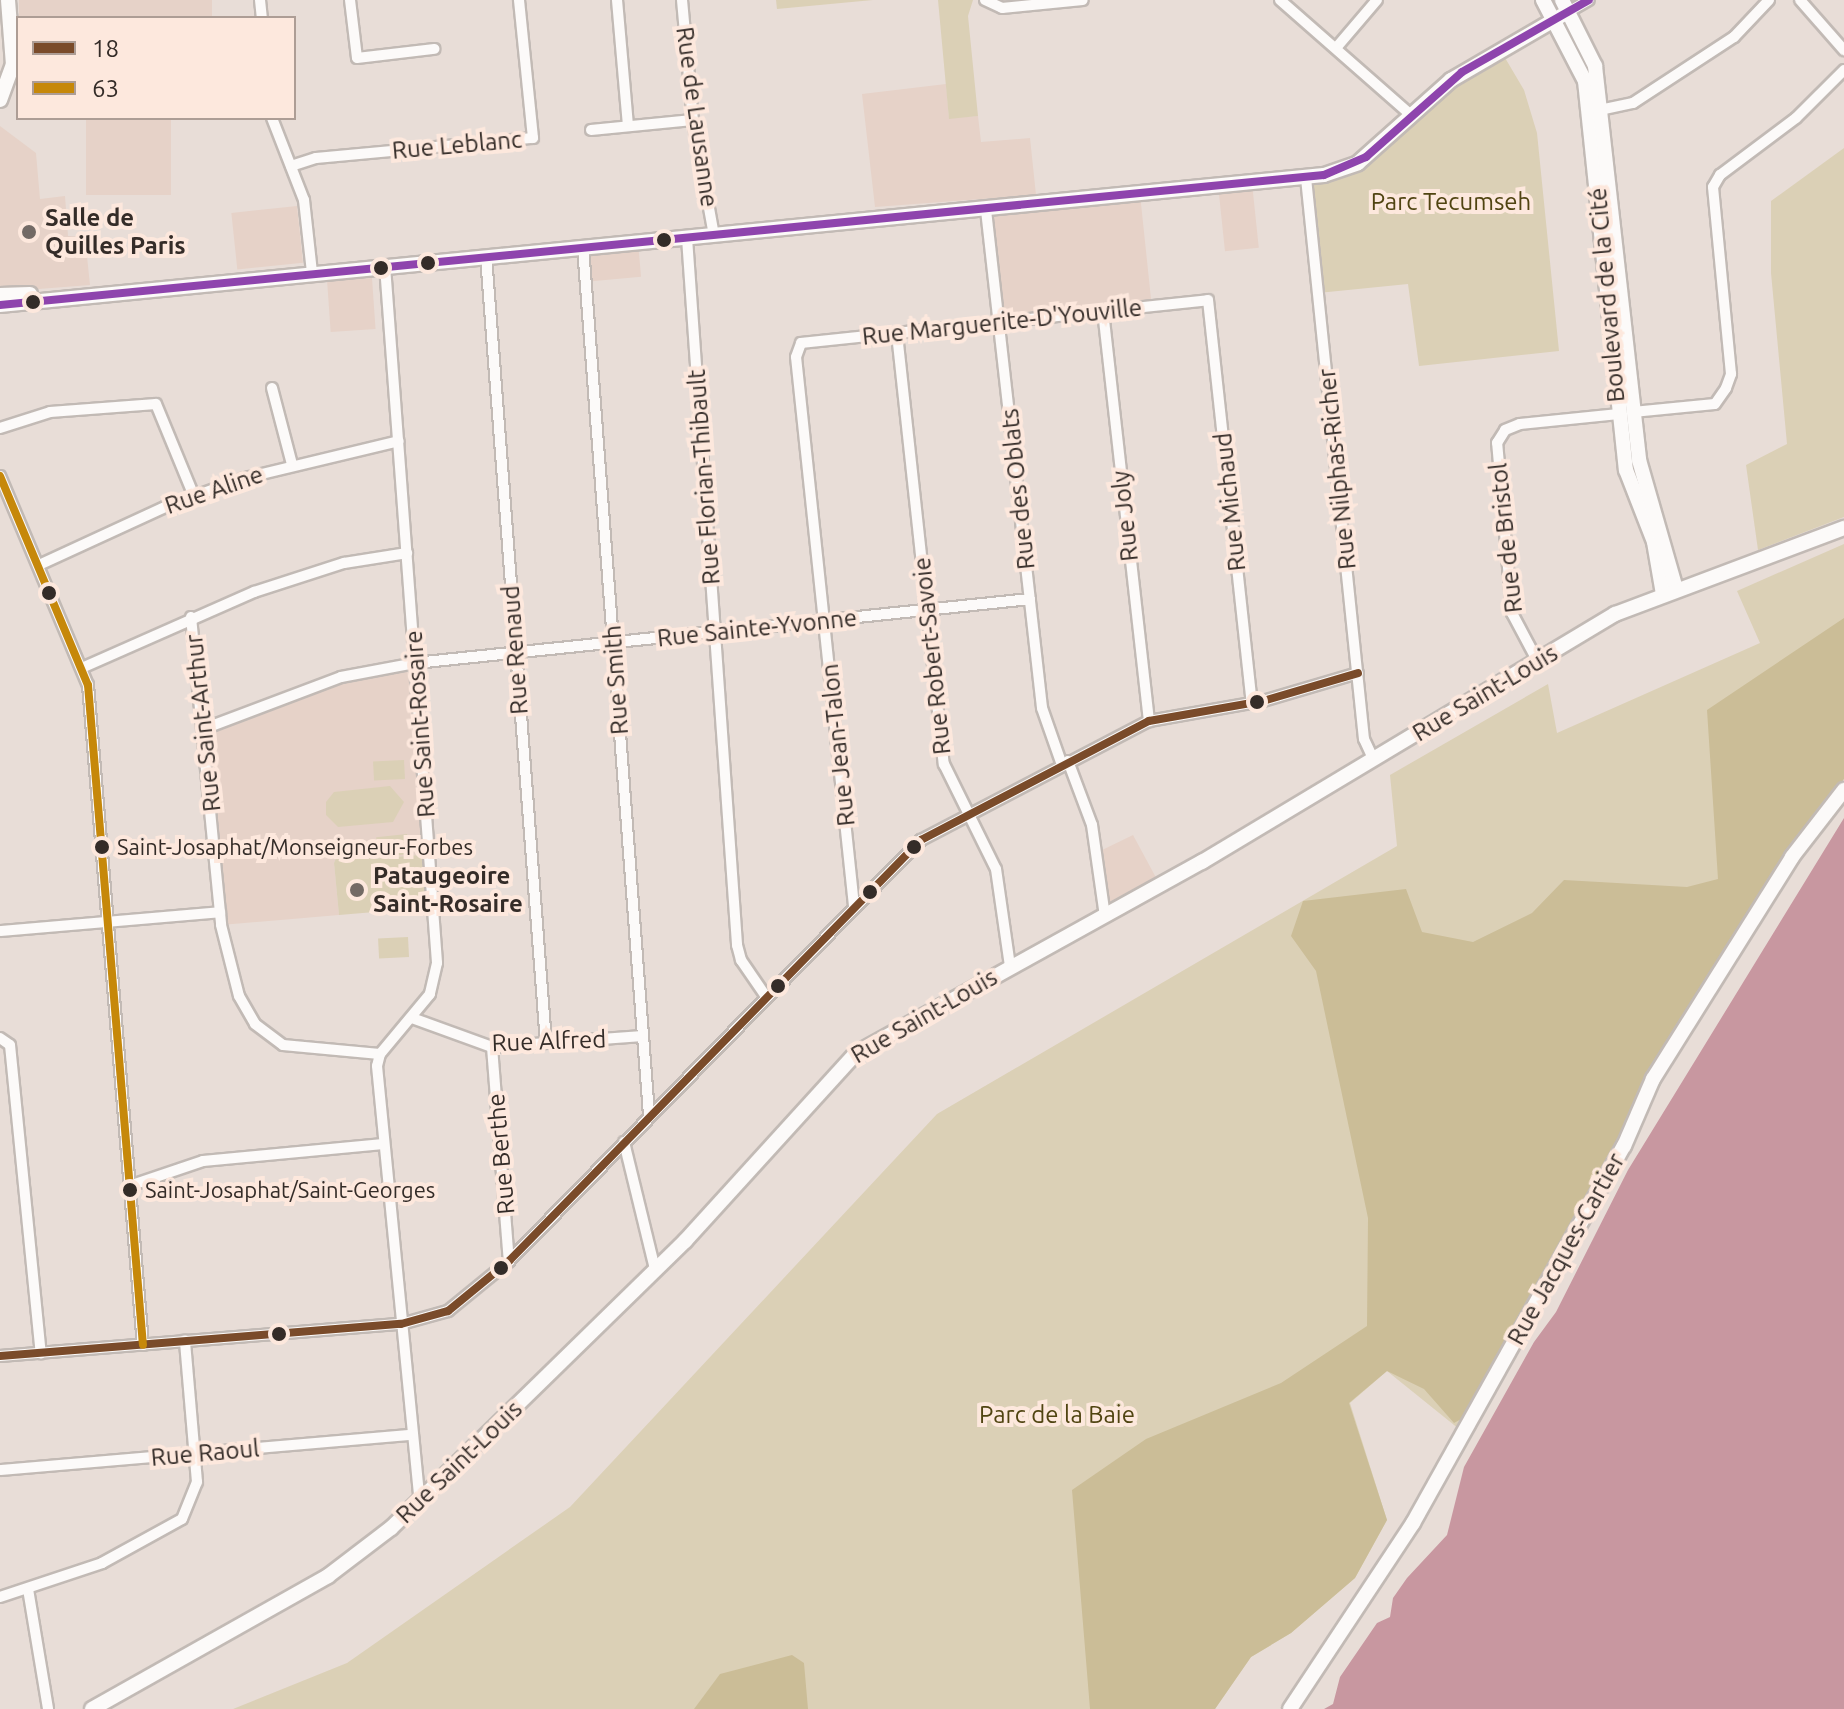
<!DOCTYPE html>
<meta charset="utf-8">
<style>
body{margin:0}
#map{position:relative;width:1844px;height:1709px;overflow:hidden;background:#e8ddd7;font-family:Ubuntu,sans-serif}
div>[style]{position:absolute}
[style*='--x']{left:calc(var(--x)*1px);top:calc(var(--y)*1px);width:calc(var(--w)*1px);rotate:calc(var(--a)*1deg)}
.built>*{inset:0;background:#e6d2c8;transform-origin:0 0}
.green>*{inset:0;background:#dbd0b6;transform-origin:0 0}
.forest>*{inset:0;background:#cbbd97}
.water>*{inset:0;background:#c897a0}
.round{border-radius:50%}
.roads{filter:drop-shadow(2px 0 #c2bab5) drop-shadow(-2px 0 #c2bab5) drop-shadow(0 2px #c2bab5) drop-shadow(0 -2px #c2bab5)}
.street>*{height:10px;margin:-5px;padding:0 5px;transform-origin:5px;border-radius:5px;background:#fcfaf9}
.secondary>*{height:14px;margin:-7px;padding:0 7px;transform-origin:7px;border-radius:7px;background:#fcfaf9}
.bus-1>*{height:8px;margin:-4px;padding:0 4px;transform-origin:4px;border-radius:4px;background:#7a4b2a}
.bus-2>*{height:8px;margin:-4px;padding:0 4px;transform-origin:4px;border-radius:4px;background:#c6880a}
.bus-3>*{height:8px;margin:-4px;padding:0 4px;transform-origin:4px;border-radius:4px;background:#8e44ad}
.dots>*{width:22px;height:22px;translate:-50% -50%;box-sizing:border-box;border:4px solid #fde8dd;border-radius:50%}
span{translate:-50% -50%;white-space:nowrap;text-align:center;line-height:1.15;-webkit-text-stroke:8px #fde8dd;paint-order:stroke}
.bus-label{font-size:22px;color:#342c28}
.left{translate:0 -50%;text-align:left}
.street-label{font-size:24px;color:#342c28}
.park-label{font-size:24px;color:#504411}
.poi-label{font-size:24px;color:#342c28;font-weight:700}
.legend{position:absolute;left:16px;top:16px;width:280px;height:104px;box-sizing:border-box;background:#fde8dd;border:2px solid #ad9d95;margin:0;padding:10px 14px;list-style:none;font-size:24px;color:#342c28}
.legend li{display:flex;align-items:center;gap:16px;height:40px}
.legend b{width:40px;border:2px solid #ad9d95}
</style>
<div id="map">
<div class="built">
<div style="left:19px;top:0;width:193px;height:18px"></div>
<div style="clip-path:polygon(946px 84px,949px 118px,978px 116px,981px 142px,1030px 138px,1036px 195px,875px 207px,862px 94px)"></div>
<div style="left:86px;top:118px;width:85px;height:77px"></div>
<div style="clip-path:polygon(0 126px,36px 153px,40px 199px,65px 196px,68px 236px,85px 237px,90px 285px,0 292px)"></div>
<div style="left:1252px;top:183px;width:65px;height:34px;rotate:84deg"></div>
<div style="left:1140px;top:194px;width:113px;height:155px;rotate:84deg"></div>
<div style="left:297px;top:206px;width:57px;height:66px;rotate:84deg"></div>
<div style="left:638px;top:242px;width:35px;height:55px;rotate:85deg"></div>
<div style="left:372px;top:278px;width:51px;height:45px;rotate:86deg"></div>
<div style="clip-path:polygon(415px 663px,430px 854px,372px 859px,340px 848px,334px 863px,339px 915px,221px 925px,206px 728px,341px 677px)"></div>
<div style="clip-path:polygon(1133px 835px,1160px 885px,1105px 916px,1096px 853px)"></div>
</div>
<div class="green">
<div style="clip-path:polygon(776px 0,873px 0,777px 9px)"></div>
<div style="clip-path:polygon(938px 0,973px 0,968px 16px,978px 116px,949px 119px)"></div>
<div style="clip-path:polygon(1501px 51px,1524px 90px,1537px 133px,1559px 351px,1419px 366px,1408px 284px,1318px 293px,1306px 178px,1339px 173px)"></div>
<div style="clip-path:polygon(1844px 148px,1844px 517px,1758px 550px,1746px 465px,1787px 444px,1771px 273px,1771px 201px)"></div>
<div style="clip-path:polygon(1844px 544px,1844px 764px,1642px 1072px,1557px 1253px,1459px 1429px,1387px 1371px,1350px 1403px,1387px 1520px,1355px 1578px,1291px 1633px,1251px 1657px,1215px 1709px,233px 1709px,347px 1663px,570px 1507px,937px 1114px,1397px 846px,1390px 775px,1548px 684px,1557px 733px,1760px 643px,1737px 591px)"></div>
<div style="left:404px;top:760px;width:19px;height:31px;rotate:87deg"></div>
<div style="clip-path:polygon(390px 786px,404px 802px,393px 822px,338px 827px,326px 815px,326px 802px,334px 792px)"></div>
<div style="left:407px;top:834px;width:20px;height:31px;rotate:84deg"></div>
<div style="clip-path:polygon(340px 848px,372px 859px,430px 854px,434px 907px,339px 915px,334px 863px)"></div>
<div style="left:408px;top:937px;width:20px;height:30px;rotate:87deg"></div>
</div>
<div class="forest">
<div style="clip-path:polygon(1844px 618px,1844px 779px,1649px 1072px,1615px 1147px,1465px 1417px,1454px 1423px,1424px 1389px,1387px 1371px,1349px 1403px,1387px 1520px,1355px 1578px,1291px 1633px,1251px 1657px,1215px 1709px,1090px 1709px,1072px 1490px,1146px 1439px,1281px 1383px,1367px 1326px,1368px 1218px,1316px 971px,1291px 936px,1303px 901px,1406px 889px,1422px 932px,1473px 942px,1532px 913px,1564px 880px,1687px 887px,1718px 879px,1707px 710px)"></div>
<div style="clip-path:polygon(792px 1655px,804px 1663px,808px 1709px,694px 1709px,720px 1674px)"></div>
</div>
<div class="water">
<div style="clip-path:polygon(1844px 818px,1844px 1709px,1324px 1709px,1333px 1704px,1340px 1677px,1377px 1623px,1390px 1617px,1393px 1598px,1407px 1578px,1447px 1535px,1464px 1467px,1534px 1342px,1556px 1312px,1628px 1170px)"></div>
<div class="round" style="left:347px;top:880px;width:20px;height:20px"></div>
</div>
<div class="roads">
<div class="street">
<div style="--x:260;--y:0;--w:18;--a:84"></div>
<div style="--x:350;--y:0;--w:58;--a:83.1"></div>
<div style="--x:357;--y:58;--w:78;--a:-6.7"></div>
<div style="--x:617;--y:0;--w:126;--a:85"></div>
<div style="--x:682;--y:0;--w:121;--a:84.8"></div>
<div style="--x:693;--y:120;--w:117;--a:79.7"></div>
<div style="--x:985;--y:0;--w:19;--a:25"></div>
<div style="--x:1002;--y:8;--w:81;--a:-5.6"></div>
<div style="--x:1280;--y:0;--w:174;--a:41.3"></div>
<div style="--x:1800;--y:0;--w:67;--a:48.7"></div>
<div style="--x:1568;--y:12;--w:24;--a:-30"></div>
<div style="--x:1336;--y:48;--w:63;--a:-49.5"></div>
<div style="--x:1595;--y:111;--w:39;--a:-12"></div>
<div style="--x:1633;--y:103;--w:121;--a:-33.2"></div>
<div style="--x:1734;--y:37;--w:51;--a:-46.6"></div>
<div style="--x:272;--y:118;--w:88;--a:68.7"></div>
<div style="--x:304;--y:200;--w:73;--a:83.7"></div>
<div style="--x:591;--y:130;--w:102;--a:-5.6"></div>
<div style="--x:291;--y:166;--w:26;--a:-18"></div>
<div style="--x:316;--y:158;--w:218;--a:-5.3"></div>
<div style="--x:533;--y:138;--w:139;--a:-95.8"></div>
<div style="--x:1306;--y:178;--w:564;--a:84.1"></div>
<div style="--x:1364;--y:739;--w:21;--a:65"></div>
<div style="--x:986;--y:210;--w:501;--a:83.58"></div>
<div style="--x:1042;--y:708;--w:60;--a:70.7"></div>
<div style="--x:687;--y:238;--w:709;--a:85.95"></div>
<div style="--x:737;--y:945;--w:16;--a:75"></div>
<div style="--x:741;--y:960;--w:42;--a:55.6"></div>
<div style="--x:583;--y:247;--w:870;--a:85.65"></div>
<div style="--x:486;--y:256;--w:789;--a:85.64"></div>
<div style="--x:385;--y:266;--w:699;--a:85.73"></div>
<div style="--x:437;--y:963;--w:32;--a:103"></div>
<div style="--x:430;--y:994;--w:78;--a:129.8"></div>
<div style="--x:380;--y:1054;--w:12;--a:104"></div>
<div style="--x:377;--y:1066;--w:434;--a:84.4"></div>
<div style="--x:1103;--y:311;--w:413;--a:83.6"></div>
<div style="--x:897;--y:334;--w:433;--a:83.8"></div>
<div style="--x:944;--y:764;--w:117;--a:63.7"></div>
<div style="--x:996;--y:869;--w:98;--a:81.8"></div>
<div style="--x:272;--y:388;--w:79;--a:75.3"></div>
<div style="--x:1633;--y:412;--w:82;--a:-5.6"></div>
<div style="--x:1715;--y:404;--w:19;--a:-55"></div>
<div style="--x:1726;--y:388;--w:15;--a:-70"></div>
<div style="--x:1731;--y:374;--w:188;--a:-95.5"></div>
<div style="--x:1713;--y:187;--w:14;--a:-60"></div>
<div style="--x:1720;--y:175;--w:95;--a:-36.9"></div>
<div style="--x:1796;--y:118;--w:68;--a:-45"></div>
<div style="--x:0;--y:428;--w:52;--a:-17.7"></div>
<div style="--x:50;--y:412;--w:106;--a:-4.3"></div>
<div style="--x:156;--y:404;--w:100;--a:67.6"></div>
<div style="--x:0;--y:476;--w:227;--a:67.2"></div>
<div style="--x:88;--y:685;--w:662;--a:85.24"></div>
<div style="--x:39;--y:565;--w:139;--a:-24.7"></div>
<div style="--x:165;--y:507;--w:85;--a:-19.9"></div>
<div style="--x:245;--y:478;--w:158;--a:-13.5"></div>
<div style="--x:191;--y:617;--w:309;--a:84.4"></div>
<div style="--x:221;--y:925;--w:73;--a:75.8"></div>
<div style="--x:239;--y:996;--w:32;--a:60"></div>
<div style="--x:255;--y:1024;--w:35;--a:37"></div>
<div style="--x:283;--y:1045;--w:97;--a:5.3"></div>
<div style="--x:1538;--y:662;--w:55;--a:-118"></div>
<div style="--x:1512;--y:613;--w:171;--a:-95"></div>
<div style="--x:1497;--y:443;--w:15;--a:-58"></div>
<div style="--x:1505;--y:430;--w:16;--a:-22"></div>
<div style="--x:1520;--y:424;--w:99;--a:-5.8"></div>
<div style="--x:84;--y:667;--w:186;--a:-23.8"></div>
<div style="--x:254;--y:592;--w:95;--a:-17.9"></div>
<div style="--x:344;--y:563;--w:64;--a:-9"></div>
<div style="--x:206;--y:728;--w:144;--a:-20.7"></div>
<div style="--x:341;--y:677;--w:75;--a:-10.7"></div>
<div style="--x:415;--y:663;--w:618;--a:-5.94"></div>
<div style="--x:1068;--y:761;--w:68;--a:69.4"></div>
<div style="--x:1092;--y:825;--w:92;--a:81.9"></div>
<div style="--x:854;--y:906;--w:552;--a:-96.03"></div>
<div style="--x:796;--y:357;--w:15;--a:-70"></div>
<div style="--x:801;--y:343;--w:409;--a:-6"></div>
<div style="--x:1208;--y:300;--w:405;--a:83.8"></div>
<div style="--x:0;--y:931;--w:221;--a:-4.9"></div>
<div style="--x:412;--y:1018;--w:85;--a:19.9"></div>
<div style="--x:492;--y:1047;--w:151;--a:-4.2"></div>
<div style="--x:0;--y:1038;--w:12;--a:35"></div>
<div style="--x:10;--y:1045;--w:310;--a:84.3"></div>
<div style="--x:492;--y:1047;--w:215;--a:85.5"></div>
<div style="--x:624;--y:1142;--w:131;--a:76.3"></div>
<div style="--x:132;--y:1185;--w:75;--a:-18.7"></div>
<div style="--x:203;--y:1161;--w:181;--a:-5.4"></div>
<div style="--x:0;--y:1356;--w:402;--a:-4.6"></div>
<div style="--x:401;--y:1324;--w:49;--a:-15.5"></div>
<div style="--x:448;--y:1311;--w:79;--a:-39.3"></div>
<div style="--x:509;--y:1261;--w:589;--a:-45.62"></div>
<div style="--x:921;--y:840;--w:257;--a:-27.6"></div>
<div style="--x:1149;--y:721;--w:116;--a:-10"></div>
<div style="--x:1263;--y:701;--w:99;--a:-16.4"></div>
<div style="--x:0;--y:1470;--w:411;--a:-4.9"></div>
<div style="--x:28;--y:1589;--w:122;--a:80.5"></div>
<div style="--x:0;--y:1597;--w:108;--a:-18.4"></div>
<div style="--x:102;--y:1563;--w:91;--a:-28.8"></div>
<div style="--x:182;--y:1519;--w:40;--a:-68"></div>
<div style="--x:197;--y:1482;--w:142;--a:-94.9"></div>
</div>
<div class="secondary">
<div style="--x:1543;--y:0;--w:91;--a:62.6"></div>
<div style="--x:1585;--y:81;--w:391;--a:84"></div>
<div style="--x:1626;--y:470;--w:77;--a:68.7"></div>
<div style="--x:1654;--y:542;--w:53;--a:80.2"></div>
<div style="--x:1562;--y:0;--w:74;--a:63.4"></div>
<div style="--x:1595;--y:66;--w:396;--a:83.6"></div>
<div style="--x:1639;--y:460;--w:134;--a:74"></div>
<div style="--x:0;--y:100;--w:37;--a:-70"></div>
<div style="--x:13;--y:65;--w:65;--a:-94.4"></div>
<div style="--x:0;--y:295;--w:30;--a:-2"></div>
<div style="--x:0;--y:305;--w:1330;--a:-5.61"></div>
<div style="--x:1324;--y:175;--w:36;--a:-19"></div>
<div style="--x:1358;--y:163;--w:125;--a:-41.7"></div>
<div style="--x:1451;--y:80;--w:135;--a:-30.2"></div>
<div style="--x:92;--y:1709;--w:271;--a:-29.4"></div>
<div style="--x:328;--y:1576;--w:79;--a:-37.3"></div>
<div style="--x:391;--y:1528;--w:411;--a:-44.3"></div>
<div style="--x:685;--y:1241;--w:253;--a:-47.7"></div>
<div style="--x:855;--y:1054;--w:397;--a:-29"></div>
<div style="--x:1202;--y:862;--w:482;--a:-31"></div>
<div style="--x:1615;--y:614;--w:245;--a:-20.6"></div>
<div style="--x:1290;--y:1709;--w:223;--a:-56.5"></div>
<div style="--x:1413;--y:1523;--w:432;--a:-60.8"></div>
<div style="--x:1624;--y:1146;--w:73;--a:-66.6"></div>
<div style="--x:1653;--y:1079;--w:262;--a:-57.9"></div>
<div style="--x:1792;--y:857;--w:85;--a:-52.2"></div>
</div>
</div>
<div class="bus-1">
<div style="--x:0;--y:1356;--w:402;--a:-4.6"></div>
<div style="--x:401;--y:1324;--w:49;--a:-15.5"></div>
<div style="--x:448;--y:1311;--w:79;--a:-39.3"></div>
<div style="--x:509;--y:1261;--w:589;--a:-45.62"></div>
<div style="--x:921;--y:840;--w:257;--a:-27.6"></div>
<div style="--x:1149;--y:721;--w:116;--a:-10"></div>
<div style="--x:1263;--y:701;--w:99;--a:-16.4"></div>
</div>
<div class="bus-2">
<div style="--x:0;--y:476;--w:227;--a:67.2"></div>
<div style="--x:88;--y:685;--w:662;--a:85.24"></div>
</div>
<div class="bus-3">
<div style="--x:0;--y:305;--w:1330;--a:-5.61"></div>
<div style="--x:1324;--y:175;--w:46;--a:-23.2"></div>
<div style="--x:1366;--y:157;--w:128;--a:-41.5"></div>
<div style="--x:1462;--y:72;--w:146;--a:-29.6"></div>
</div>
<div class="dots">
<div style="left:29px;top:232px;background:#736a65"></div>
<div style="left:664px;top:240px;background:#342c28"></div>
<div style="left:428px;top:263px;background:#342c28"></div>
<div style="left:381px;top:268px;background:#342c28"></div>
<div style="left:33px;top:302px;background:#342c28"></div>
<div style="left:49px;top:593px;background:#342c28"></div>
<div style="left:1257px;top:702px;background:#342c28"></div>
<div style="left:102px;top:847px;background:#342c28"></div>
<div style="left:914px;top:847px;background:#342c28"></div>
<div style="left:357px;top:890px;background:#736a65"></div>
<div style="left:870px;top:892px;background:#342c28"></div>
<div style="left:778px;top:986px;background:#342c28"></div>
<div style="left:130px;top:1190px;background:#342c28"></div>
<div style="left:501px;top:1268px;background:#342c28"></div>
<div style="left:279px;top:1334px;background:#342c28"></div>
</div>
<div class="bus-label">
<span class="left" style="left:117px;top:847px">Saint-Josaphat/Monseigneur-Forbes</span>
<span class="left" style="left:145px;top:1190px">Saint-Josaphat/Saint-Georges</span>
</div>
<div class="street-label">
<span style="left:697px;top:117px;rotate:82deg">Rue de Lausanne</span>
<span style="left:457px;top:145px;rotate:-5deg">Rue Leblanc</span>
<span style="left:1607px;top:295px;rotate:-95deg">Boulevard de la Cité</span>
<span style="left:1002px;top:322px;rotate:-6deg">Rue Marguerite-D'Youville</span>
<span style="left:1337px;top:469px;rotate:-96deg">Rue Nilphas-Richer</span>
<span style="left:704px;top:477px;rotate:-94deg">Rue Florian-Thibault</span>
<span style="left:1018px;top:489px;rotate:-96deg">Rue des Oblats</span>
<span style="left:214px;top:490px;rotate:-19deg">Rue Aline</span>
<span style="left:1230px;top:502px;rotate:-96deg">Rue Michaud</span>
<span style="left:1125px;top:516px;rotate:-96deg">Rue Joly</span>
<span style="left:1506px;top:538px;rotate:-96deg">Rue de Bristol</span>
<span style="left:757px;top:628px;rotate:-6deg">Rue Sainte-Yvonne</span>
<span style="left:515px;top:650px;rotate:-94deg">Rue Renaud</span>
<span style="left:932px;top:656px;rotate:-96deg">Rue Robert-Savoie</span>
<span style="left:616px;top:680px;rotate:-94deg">Rue Smith</span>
<span style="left:1485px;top:693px;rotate:-31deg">Rue Saint-Louis</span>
<span style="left:203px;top:723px;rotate:-96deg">Rue Saint-Arthur</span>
<span style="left:420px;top:724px;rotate:-94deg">Rue Saint-Rosaire</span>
<span style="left:838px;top:745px;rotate:-96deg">Rue Jean-Talon</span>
<span style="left:924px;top:1016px;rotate:-30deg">Rue Saint-Louis</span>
<span style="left:549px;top:1041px;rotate:-2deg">Rue Alfred</span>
<span style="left:501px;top:1154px;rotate:-95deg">Rue Berthe</span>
<span style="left:1566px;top:1249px;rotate:-61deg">Rue Jacques-Cartier</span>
<span style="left:205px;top:1453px;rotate:-5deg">Rue Raoul</span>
<span style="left:459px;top:1462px;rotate:-44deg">Rue Saint-Louis</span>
</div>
<div class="park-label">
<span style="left:1451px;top:202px">Parc Tecumseh</span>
<span style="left:1057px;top:1415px">Parc de la Baie</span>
</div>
<div class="poi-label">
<span class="left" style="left:45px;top:232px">Salle de<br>Quilles Paris</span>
<span class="left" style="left:373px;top:890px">Pataugeoire<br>Saint-Rosaire</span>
</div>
<ul class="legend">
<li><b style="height:10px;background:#7a4b2a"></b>18</li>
<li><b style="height:10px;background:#c6880a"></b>63</li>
</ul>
</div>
